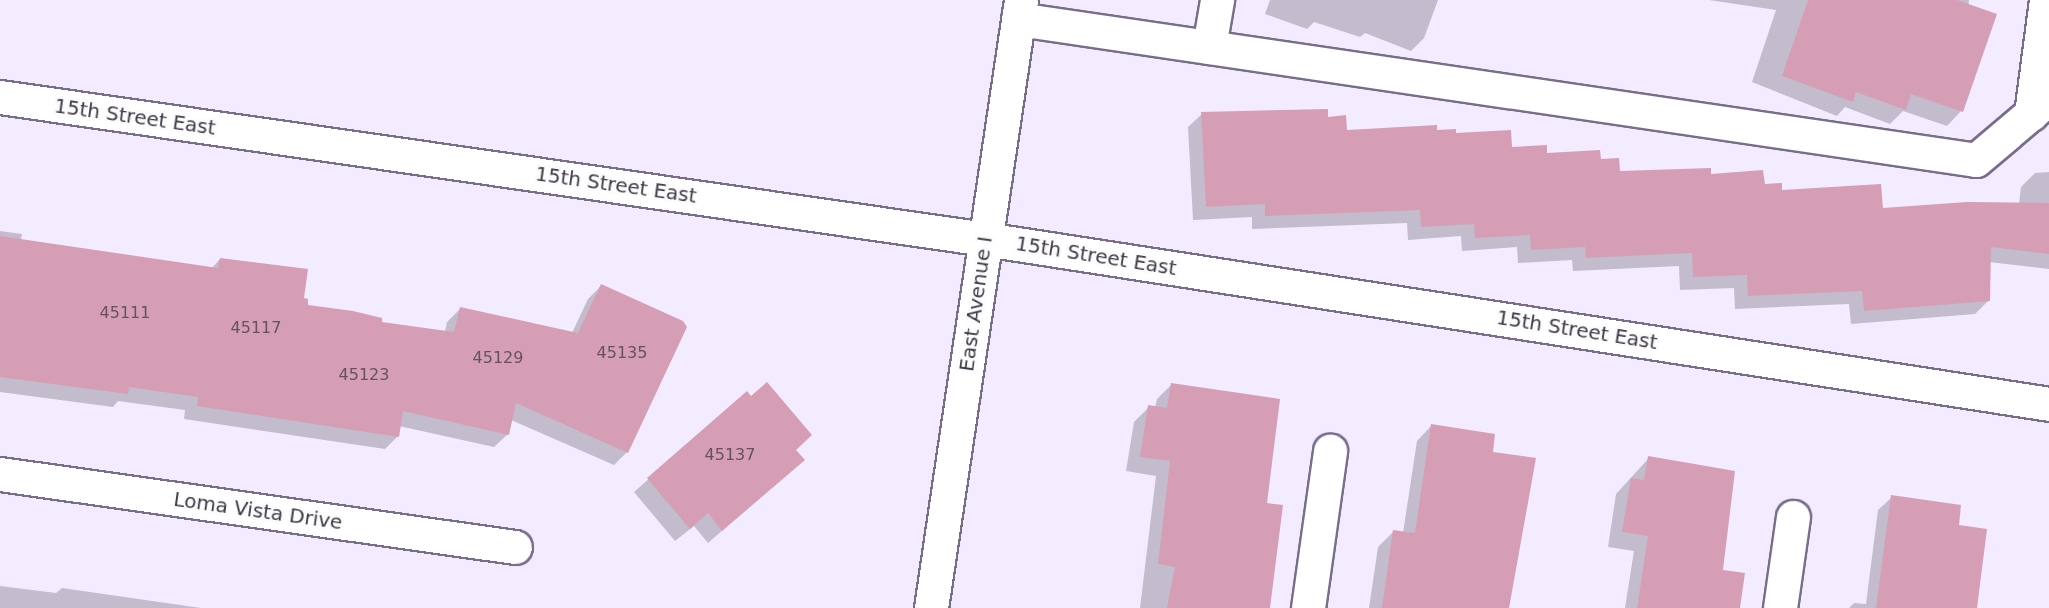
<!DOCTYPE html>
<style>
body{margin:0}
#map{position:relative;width:2049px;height:608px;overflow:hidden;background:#f3ebff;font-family:"DejaVu Sans",sans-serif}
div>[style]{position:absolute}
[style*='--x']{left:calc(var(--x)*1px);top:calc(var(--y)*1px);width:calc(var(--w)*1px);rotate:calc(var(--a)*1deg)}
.shadow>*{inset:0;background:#0003}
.building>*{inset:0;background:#d59eb5}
.roads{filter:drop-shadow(2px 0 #796d8a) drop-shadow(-2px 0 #796d8a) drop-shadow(0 2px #796d8a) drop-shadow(0 -2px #796d8a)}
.minor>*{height:33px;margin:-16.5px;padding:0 16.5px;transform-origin:16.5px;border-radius:16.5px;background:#fff}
.major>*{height:33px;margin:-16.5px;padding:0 16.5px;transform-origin:16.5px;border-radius:16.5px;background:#fff}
span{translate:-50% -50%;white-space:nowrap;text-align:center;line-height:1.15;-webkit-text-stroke:6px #fcfcfc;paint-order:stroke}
.number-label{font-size:16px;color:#645262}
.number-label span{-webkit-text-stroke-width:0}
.street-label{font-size:20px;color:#3f3946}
</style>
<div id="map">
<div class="shadow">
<div style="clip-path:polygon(1270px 0,1438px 0,1424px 38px,1411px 51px,1365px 33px,1360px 37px,1314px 22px,1307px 29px,1265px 14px)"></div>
<div style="clip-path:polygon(1709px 0,1969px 0,1961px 111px,1947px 126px,1903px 111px,1890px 124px,1845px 107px,1837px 116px,1752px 82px,1776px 10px)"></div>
<div style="clip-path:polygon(1202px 114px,1327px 118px,1346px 132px,1436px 132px,1546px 155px,1600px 161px,1619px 172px,1709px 176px,1881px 209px,2019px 204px,2021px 187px,2035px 173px,2049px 172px,2049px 269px,1989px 262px,1989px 300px,1975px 314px,1851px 324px,1849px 304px,1735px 309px,1734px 288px,1680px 290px,1679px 266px,1573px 271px,1572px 260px,1518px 263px,1517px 247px,1462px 251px,1461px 236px,1408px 240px,1407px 223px,1252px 229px,1252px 217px,1193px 220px,1188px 127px)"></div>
<div style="clip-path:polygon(0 231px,22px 234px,21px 240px,211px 269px,220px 259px,302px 299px,306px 306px,380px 323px,445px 332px,447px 322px,460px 309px,572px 333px,588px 299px,601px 286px,627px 452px,614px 465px,511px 420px,508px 434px,494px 447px,399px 426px,398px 436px,385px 449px,184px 419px,185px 410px,118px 401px,113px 407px,0 392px)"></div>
<div style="clip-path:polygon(1172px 384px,1265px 504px,1264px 608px,1140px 608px,1156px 476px,1126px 471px,1134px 422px,1149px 407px,1155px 408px,1157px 399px)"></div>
<div style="clip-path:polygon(747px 393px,803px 460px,708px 543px,694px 526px,675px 541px,634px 492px)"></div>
<div style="clip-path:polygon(1432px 425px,1491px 453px,1534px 459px,1508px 608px,1369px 608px,1378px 547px,1393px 532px,1403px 533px,1417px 441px)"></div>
<div style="clip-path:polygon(1649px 458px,1721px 571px,1738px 608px,1625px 608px,1634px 551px,1608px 547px,1616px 494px)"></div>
<div style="clip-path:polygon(1892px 497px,1957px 526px,1964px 608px,1849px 608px,1854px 603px,1866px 604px,1878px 510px)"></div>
<div style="clip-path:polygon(0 586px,56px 593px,62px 588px,201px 608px,0 608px)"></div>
</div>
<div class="building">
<div style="clip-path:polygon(1808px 0,1957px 0,1997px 14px,1963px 112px,1911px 94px,1906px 110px,1856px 92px,1853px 102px,1782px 76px)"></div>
<div style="clip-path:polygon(1328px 109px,1328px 117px,1346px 115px,1347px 130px,1437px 125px,1437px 130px,1456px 129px,1456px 133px,1511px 130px,1512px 147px,1547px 145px,1547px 153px,1600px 150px,1601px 159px,1619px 158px,1620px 171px,1711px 168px,1711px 174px,1763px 170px,1765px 184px,1782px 183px,1782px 190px,1881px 184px,1883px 208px,1967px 202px,2049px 203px,2049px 254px,1991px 247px,1990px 301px,1864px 311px,1862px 291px,1748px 296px,1747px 275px,1693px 277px,1692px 253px,1586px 258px,1585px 247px,1531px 250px,1530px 235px,1475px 238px,1474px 224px,1421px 227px,1420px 210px,1265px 216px,1265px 204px,1206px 207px,1201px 112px)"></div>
<div style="clip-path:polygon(0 236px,218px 268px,220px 258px,308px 269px,304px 298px,308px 299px,308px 305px,353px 311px,382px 318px,382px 322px,454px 332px,460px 307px,578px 333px,601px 284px,683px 321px,687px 327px,628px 453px,516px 403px,509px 435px,403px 411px,399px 437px,197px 406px,198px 397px,129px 387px,128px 394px,0 377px)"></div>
<div style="clip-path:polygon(767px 382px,812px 435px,796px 450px,805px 460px,722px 531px,708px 513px,690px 529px,647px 478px,747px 391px,751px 396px)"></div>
<div style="clip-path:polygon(1171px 383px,1280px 399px,1267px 503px,1283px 505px,1270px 608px,1167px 608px,1175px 567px,1158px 564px,1170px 461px,1140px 457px,1148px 405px,1167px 408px)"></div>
<div style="clip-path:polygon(1431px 424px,1495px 434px,1493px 452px,1536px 458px,1509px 608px,1382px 608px,1393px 530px,1415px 533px)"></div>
<div style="clip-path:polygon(1648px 456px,1735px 471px,1723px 570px,1745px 573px,1740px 608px,1637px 608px,1648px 536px,1622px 532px,1631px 478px,1644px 480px)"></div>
<div style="clip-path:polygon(1891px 495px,1961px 505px,1959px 525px,1987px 529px,1977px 608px,1876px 608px)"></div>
</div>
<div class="roads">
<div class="minor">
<div style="--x:1018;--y:19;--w:968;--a:8.37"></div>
<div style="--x:1976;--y:160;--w:96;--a:-40.3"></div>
<div style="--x:1209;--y:47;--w:48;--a:-80.3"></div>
<div style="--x:0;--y:97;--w:995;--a:8.2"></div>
<div style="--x:985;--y:239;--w:1077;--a:8.81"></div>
<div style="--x:2031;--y:114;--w:115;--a:-82.5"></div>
<div style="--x:0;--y:474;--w:520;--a:8.07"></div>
<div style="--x:1308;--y:608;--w:159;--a:-82"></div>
<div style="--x:1780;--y:608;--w:92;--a:-81.9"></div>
</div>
<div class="major">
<div style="--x:931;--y:608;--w:615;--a:-81.58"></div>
</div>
</div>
<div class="number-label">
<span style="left:125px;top:313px">45111</span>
<span style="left:256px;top:328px">45117</span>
<span style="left:622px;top:353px">45135</span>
<span style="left:498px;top:358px">45129</span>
<span style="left:364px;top:375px">45123</span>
<span style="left:730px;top:455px">45137</span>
</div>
<div class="street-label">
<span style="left:135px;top:117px;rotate:8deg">15th Street East</span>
<span style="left:616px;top:185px;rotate:8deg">15th Street East</span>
<span style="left:1096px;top:256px;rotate:9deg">15th Street East</span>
<span style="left:976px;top:304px;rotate:-82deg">East Avenue I</span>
<span style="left:1577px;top:330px;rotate:9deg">15th Street East</span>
<span style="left:258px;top:511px;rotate:8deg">Loma Vista Drive</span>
</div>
</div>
